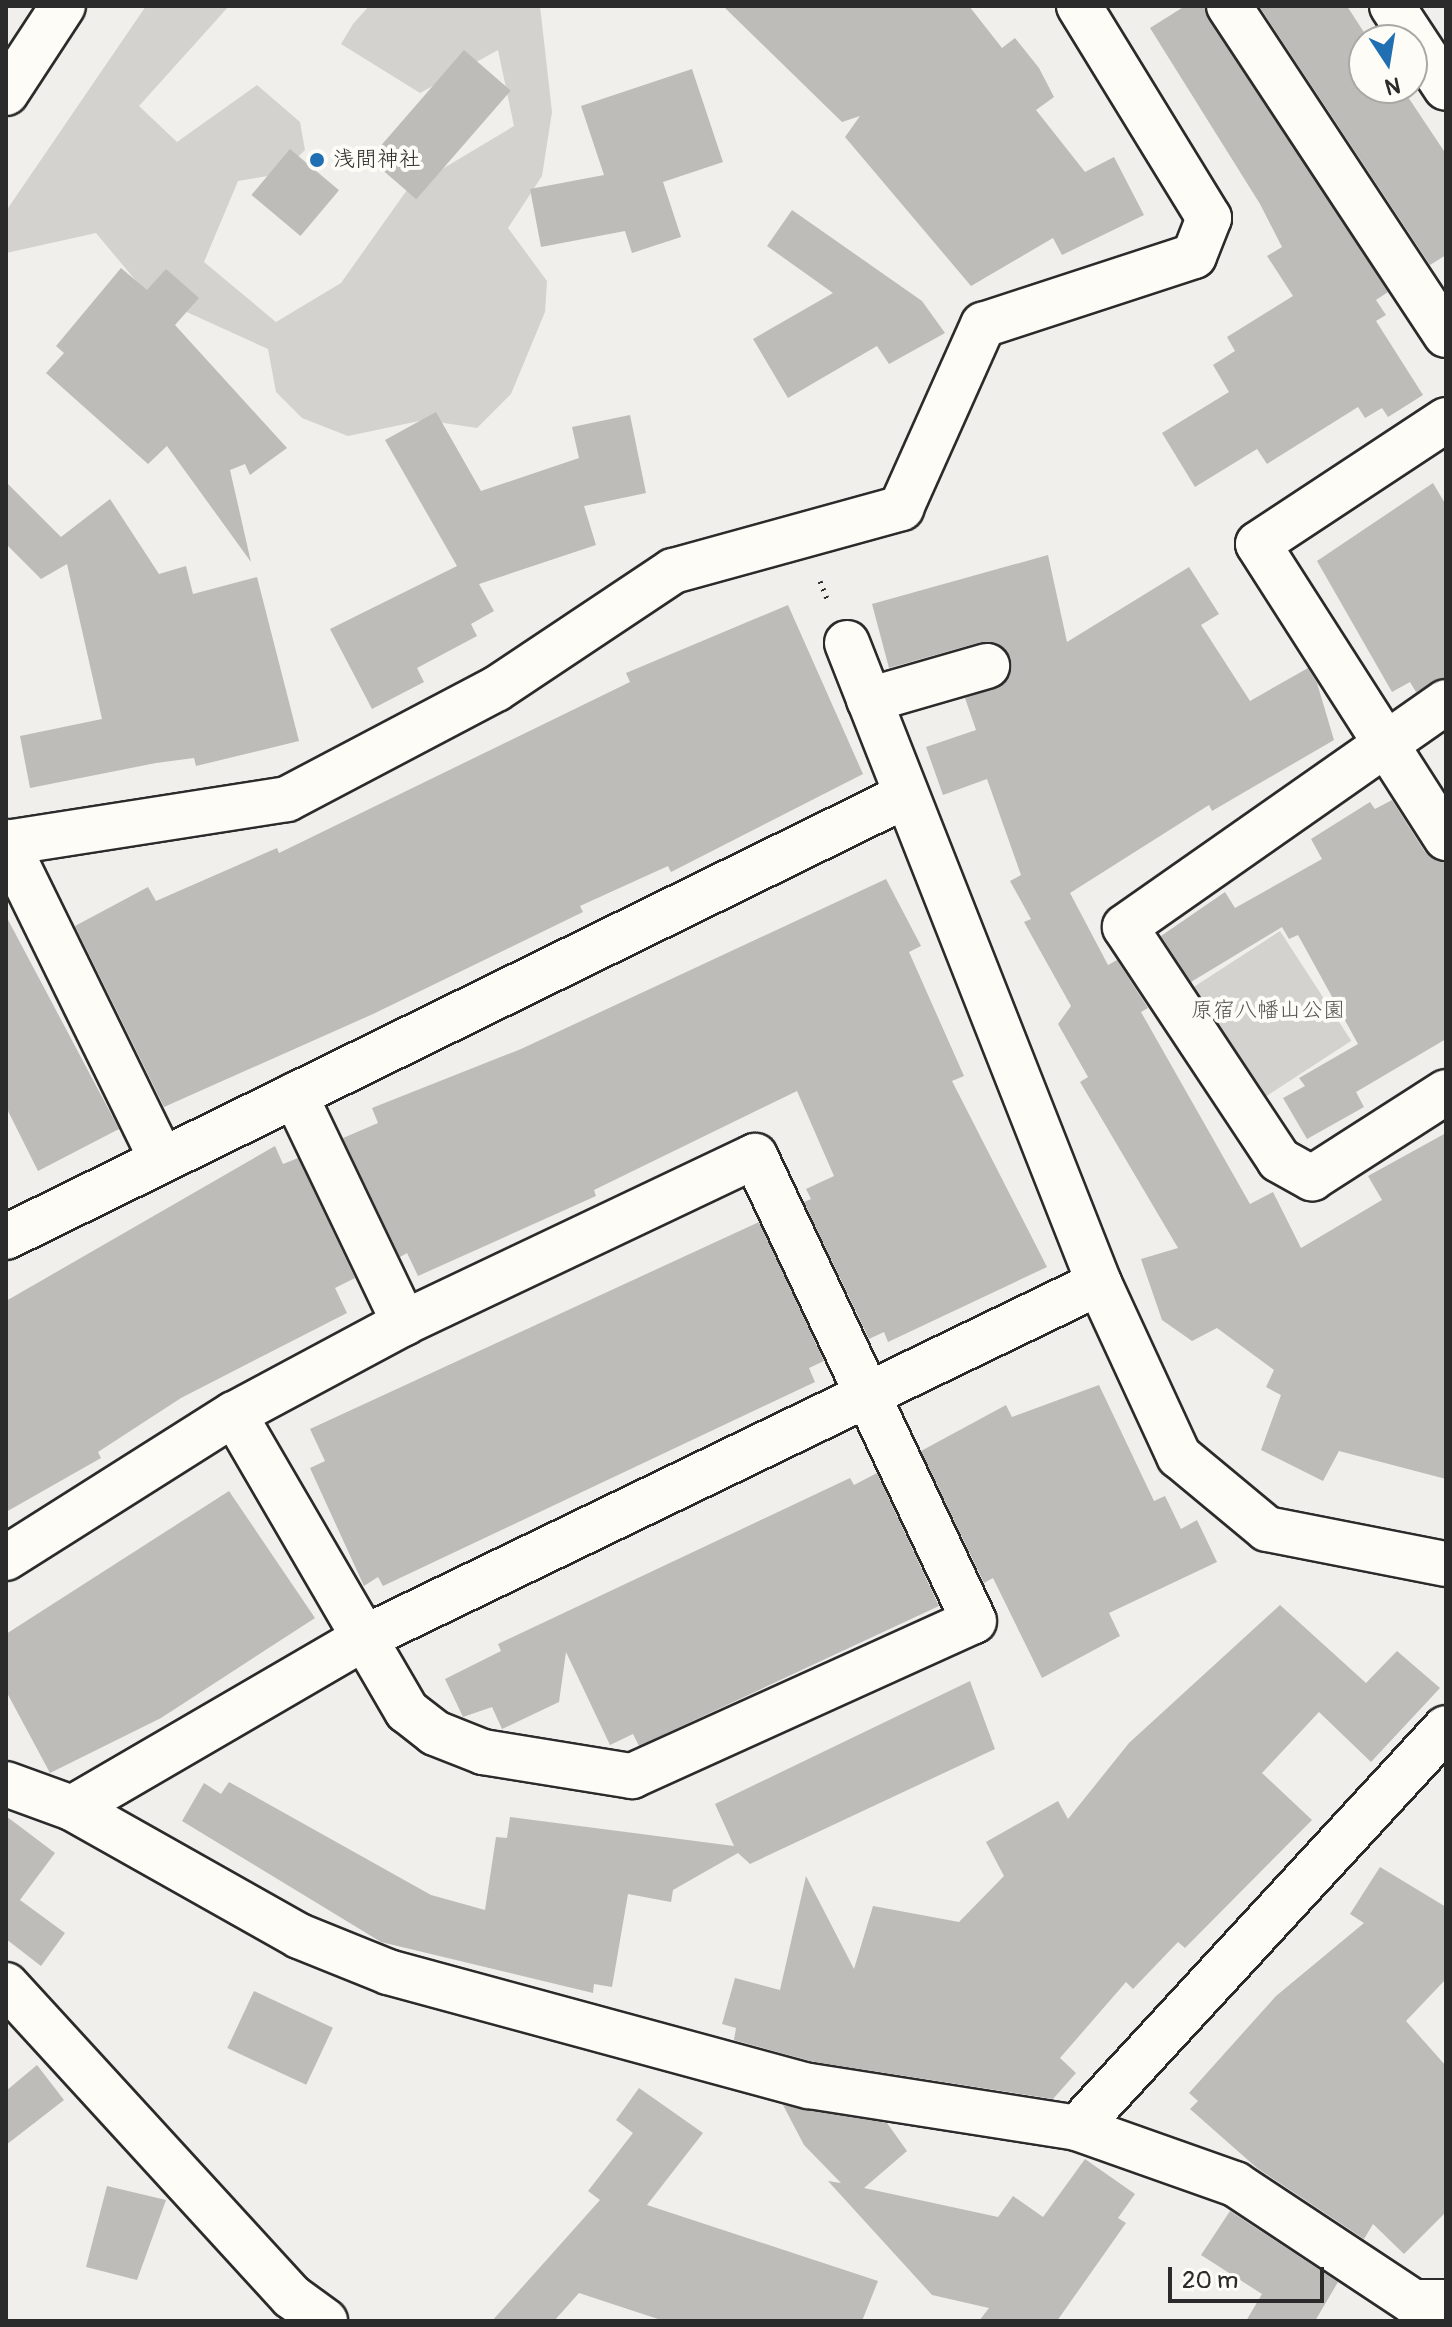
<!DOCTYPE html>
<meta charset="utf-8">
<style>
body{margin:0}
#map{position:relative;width:1452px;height:2327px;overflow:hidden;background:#f0efeb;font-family:Pangolin,"Klee One",sans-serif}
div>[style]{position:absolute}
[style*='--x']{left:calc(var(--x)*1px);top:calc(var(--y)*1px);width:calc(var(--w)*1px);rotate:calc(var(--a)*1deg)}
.green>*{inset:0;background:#d3d2cf;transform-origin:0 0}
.building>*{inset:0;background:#bdbcb8;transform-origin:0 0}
.path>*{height:5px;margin-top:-2.5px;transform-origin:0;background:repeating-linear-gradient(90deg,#2b2b2b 0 2px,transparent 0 8px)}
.roads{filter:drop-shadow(2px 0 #2b2b2b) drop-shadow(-2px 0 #2b2b2b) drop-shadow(0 2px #2b2b2b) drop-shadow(0 -2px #2b2b2b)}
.minor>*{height:44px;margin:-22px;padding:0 22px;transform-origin:22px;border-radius:22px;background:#fdfcf7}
.highway>*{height:44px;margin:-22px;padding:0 22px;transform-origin:22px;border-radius:22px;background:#fdfcf7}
.dots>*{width:22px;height:22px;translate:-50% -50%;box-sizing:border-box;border:4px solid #fdfcf7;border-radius:50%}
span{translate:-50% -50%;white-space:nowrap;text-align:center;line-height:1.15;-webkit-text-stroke:8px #fdfcf7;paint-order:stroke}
.poi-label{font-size:22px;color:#2b2b2b}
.left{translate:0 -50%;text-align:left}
.park-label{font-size:22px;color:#555554}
.frame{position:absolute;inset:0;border:8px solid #2b2b2b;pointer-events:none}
.north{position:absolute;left:1348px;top:24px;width:80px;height:80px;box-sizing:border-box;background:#fdfcf7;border:2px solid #a9a8a5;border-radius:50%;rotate:168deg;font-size:22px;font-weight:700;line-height:32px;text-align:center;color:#2b2b2b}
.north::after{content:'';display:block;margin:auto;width:28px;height:36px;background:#1f6fb2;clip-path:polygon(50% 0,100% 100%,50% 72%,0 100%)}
.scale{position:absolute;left:1168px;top:2267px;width:156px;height:36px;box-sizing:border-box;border:4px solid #2b2b2b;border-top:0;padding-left:10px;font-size:24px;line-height:28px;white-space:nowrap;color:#2b2b2b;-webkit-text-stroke:6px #fdfcf7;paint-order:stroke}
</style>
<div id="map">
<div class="green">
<div style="clip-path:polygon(146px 6px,229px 6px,139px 106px,177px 142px,257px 85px,300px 122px,305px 150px,280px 174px,238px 181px,204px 262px,276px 322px,341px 283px,407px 190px,514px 126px,498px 50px,420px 93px,341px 44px,353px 24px,369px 6px,540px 6px,552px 112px,542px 176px,508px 228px,547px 281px,545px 312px,511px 394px,477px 428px,424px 420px,348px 436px,302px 418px,276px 392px,268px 349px,147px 294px,96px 233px,6px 253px,6px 211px)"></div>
<div style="left:1280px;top:931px;width:131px;height:108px;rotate:57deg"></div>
</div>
<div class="building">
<div style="clip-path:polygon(723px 6px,969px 6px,1002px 48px,1015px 38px,1039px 68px,1054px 97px,1036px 110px,1085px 172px,1114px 157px,1144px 215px,1062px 255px,1053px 238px,971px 286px,845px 137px,860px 116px,842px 122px)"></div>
<div style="clip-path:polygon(1185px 6px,1204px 6px,1388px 292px,1376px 300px,1386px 315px,1376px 321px,1423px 395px,1388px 417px,1382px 408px,1365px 418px,1358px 407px,1267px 464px,1257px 449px,1195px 487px,1162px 433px,1229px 392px,1213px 365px,1235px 351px,1227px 337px,1293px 296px,1267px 256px,1282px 247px,1260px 204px,1150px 28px)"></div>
<div style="clip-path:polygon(1259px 6px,1347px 6px,1369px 40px,1364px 88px,1402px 88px,1446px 154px,1446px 255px,1430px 265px)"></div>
<div style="left:464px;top:50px;width:62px;height:144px;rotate:41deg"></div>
<div style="clip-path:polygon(692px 69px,723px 162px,663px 182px,681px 237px,632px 253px,625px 231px,541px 247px,530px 189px,604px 175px,581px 106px)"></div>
<div style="left:290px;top:149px;width:64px;height:60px;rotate:40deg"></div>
<div style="clip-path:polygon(792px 210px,922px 301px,945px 333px,889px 364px,877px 346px,788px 398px,753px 339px,833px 293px,767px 246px)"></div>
<div style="clip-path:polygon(121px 268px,147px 290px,166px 269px,199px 298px,175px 325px,287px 448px,250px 475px,245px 464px,230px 470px,251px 562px,167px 446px,148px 464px,46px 373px,64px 353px,56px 346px)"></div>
<div style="clip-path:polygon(436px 412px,481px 491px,579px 458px,572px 427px,630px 415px,646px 493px,584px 506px,596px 545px,479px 584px,494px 611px,471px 624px,477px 636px,417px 668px,424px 682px,372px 709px,330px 629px,457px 566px,385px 440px)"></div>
<div style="clip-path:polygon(6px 482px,61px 537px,110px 499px,159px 574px,186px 566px,193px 594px,257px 577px,299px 741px,196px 766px,194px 758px,156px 763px,30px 788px,20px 736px,102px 719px,67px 564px,41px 579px,6px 544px)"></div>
<div style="clip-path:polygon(1433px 483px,1446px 505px,1446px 677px,1416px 692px,1410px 682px,1392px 692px,1317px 561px)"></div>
<div style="clip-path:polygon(1048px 555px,1067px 642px,1189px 567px,1219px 614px,1201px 625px,1250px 701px,1308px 668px,1317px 683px,1334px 740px,1212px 811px,1209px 805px,1070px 893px,1108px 965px,1117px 960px,1148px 1008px,1141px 1012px,1250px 1204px,1273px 1192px,1301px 1248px,1382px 1200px,1368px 1176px,1446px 1133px,1446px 1479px,1339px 1451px,1323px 1481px,1261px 1450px,1281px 1395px,1266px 1387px,1274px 1370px,1217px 1328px,1192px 1341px,1162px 1320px,1141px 1259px,1178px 1248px,1080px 1082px,1088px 1077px,1058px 1024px,1071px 1006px,1024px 922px,1031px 919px,1010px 881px,1021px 875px,987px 779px,943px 795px,926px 747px,976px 730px,965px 698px,1004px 684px,1011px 658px,1004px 648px,981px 642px,889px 668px,872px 604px)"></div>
<div style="clip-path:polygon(788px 605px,863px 774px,671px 872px,668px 866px,580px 906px,583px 912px,373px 1014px,164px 1107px,75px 926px,148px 887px,156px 901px,277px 848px,279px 853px,630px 682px,626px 673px)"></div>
<div style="clip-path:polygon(1392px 800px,1425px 852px,1446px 863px,1446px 1039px,1356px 1092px,1364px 1107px,1307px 1139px,1283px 1098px,1305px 1086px,1299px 1078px,1358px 1044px,1298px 935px,1289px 939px,1282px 927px,1191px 982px,1161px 936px,1225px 892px,1235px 908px,1322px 859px,1311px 839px,1370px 802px,1375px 809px)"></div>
<div style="clip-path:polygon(886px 879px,921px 946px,909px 952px,964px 1076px,952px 1081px,1047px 1267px,888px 1342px,884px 1332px,869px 1339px,804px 1202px,811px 1199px,806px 1189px,834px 1176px,797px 1091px,594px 1190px,596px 1196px,418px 1276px,407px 1253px,400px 1257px,343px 1138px,378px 1123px,372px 1108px,521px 1049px)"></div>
<div style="clip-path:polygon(6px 916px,119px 1129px,38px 1171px,6px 1107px)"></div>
<div style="clip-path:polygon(275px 1146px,283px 1164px,298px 1158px,355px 1278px,335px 1288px,347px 1313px,181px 1398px,98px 1452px,101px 1458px,6px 1512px,6px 1301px)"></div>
<div style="clip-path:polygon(759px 1222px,824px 1361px,809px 1368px,815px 1382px,383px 1586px,378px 1577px,364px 1586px,310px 1468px,325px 1461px,310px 1429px)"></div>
<div style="clip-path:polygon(1099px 1385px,1154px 1501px,1165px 1496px,1181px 1529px,1197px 1520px,1217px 1562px,1109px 1613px,1120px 1636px,1042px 1678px,993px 1578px,984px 1583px,921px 1451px,1006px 1405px,1012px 1417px)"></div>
<div style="clip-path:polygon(877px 1473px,939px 1606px,639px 1746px,633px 1734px,610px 1745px,566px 1652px,559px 1702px,502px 1729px,492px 1707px,463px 1717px,445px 1679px,501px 1651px,498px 1644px,850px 1478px,854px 1485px)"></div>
<div style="clip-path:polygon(229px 1491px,315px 1618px,161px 1718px,50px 1773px,6px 1691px,6px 1634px)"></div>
<div style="clip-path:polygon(1280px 1605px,1366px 1683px,1397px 1651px,1440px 1688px,1371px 1762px,1319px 1712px,1262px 1773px,1312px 1820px,1185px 1948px,1178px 1942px,1133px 1989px,1126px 1982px,1060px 2058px,1076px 2073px,1053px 2099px,814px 2062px,734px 2040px,736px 2028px,722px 2024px,735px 1978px,780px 1990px,806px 1876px,854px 1969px,873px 1906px,959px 1922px,1004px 1876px,986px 1842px,1058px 1801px,1068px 1819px,1129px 1743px)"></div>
<div style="clip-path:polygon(970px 1681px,995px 1749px,750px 1864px,738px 1853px,673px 1890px,671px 1902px,628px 1894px,612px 1987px,594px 1984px,593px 1993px,381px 1942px,182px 1821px,204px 1783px,221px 1794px,229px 1782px,431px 1895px,485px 1910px,496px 1837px,507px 1838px,510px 1817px,734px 1846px,715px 1804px)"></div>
<div style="clip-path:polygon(6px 1816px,55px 1853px,20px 1900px,65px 1933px,41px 1966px,6px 1939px)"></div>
<div style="clip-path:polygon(1380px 1867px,1446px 1907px,1446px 1979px,1406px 2021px,1446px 2066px,1446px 2212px,1404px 2254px,1373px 2224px,1364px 2239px,1257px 2168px,1190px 2109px,1198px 2101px,1189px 2093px,1276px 1996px,1364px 1923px,1350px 1914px)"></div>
<div style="left:254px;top:1991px;width:87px;height:63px;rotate:25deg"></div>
<div style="clip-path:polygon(37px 2065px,64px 2100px,6px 2145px,6px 2091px)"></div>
<div style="clip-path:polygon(639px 2088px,703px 2133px,647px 2205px,878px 2281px,862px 2321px,664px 2321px,579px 2293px,554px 2321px,492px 2321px,600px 2200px,588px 2191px,633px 2133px,616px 2120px)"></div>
<div style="clip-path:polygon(783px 2105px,887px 2123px,907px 2151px,864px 2188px,998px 2217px,1013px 2196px,1043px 2217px,1085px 2159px,1135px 2194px,1118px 2218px,1126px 2223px,1057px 2321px,979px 2321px,989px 2308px,932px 2295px,828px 2181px,841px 2183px,804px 2145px)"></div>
<div style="clip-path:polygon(107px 2186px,166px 2200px,137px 2280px,86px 2267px)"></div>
<div style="clip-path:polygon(1230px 2211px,1338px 2282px,1315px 2321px,1246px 2321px,1262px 2294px,1201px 2255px)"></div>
</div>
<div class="path">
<div style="--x:820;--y:581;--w:22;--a:68"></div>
</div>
<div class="roads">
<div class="minor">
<div style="--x:1229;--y:6;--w:394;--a:56.6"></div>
<div style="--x:1392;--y:6;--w:98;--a:56.6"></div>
<div style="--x:1446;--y:420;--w:225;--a:146.6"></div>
<div style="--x:1258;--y:544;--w:349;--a:57.4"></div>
<div style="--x:847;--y:643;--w:688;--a:68.51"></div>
<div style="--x:1099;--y:1283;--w:191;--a:65.2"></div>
<div style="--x:1179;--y:1456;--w:114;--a:39.7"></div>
<div style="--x:1267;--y:1529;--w:182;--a:11.1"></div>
<div style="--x:869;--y:700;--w:123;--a:-16.1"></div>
<div style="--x:1446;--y:702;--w:392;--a:145"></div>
<div style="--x:1125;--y:927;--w:279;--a:56.5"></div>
<div style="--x:1279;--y:1160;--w:38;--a:29"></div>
<div style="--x:1312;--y:1178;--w:159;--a:-32.7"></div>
<div style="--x:6;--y:842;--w:354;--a:63.9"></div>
<div style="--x:6;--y:843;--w:284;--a:-8.9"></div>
<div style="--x:287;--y:799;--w:236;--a:-27.8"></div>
<div style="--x:496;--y:689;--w:213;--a:-33.7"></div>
<div style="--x:673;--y:571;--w:237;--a:-15.4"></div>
<div style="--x:901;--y:508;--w:201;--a:-65.9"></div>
<div style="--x:983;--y:325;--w:222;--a:-18.1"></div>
<div style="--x:1194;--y:256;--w:41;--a:-68.5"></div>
<div style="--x:1209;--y:218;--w:249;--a:-121.5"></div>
<div style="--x:295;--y:1095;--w:253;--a:64.4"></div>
<div style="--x:6;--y:1237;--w:1001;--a:-26.13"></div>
<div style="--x:6;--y:1558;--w:270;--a:-32.3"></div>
<div style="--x:234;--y:1414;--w:344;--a:59.8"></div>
<div style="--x:407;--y:1711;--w:36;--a:38"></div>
<div style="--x:435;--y:1733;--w:52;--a:21.6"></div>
<div style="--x:483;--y:1752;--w:151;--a:9.2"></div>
<div style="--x:632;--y:1776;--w:375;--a:-24.4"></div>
<div style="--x:974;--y:1621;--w:514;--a:-115.22"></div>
<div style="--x:755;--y:1156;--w:389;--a:154.6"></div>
<div style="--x:404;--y:1323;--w:193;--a:151.8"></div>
<div style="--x:6;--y:1784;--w:70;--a:20"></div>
<div style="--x:72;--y:1808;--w:261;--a:29.4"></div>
<div style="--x:299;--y:1936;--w:96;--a:22"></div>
<div style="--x:388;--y:1972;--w:436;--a:15.2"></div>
<div style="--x:809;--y:2086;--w:271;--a:8.9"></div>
<div style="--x:1077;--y:2128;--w:168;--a:19.5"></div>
<div style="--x:1235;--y:2184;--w:214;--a:33.5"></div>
<div style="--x:1413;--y:2302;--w:33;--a:0"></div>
<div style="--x:72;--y:1808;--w:340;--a:-30.2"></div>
<div style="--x:366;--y:1637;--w:814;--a:-25.78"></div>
<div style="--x:6;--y:1985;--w:423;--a:47.5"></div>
<div style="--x:292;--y:2297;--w:41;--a:36"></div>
<div style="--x:1077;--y:2128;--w:544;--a:-47.31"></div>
</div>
<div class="highway">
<div style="--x:6;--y:93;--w:104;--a:-56.8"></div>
</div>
</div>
<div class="dots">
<div style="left:317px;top:160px;background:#1f6fb2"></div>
</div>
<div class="poi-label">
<span class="left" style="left:333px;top:160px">浅間神社</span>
</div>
<div class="park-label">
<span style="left:1268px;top:1011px">原宿八幡山公園</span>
</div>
<div class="frame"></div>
<div class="north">N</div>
<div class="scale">20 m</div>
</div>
